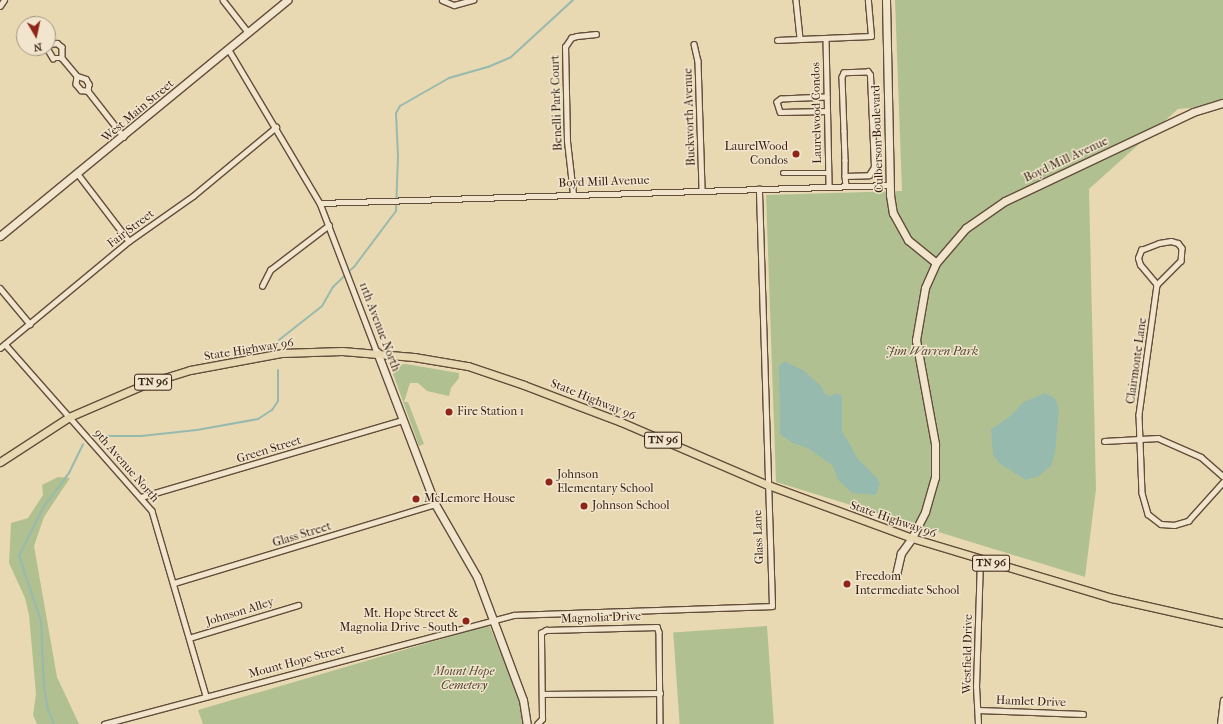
<!DOCTYPE html>
<style>
body{margin:0}
#map{position:relative;width:1223px;height:724px;overflow:hidden;background:#e9d9b2;font-family:"IM FELL French Canon",serif}
div>[style]{position:absolute}
[style*='--x']{left:calc(var(--x)*1px);top:calc(var(--y)*1px);width:calc(var(--w)*1px);rotate:calc(var(--a)*1deg)}
.green>*{inset:0;background:#b1c090;transform-origin:0 0}
.water>*{inset:0;background:#97baae}
.stream>*{height:2px;margin:-1px;padding:0 1px;transform-origin:1px;border-radius:1px;background:#97baae}
.roads{filter:drop-shadow(1px 0 #634d3b) drop-shadow(-1px 0 #634d3b) drop-shadow(0 1px #634d3b) drop-shadow(0 -1px #634d3b)}
.street>*{height:4.5px;margin:-2.25px;padding:0 2.25px;transform-origin:2.25px;border-radius:2.25px;background:#f1e6cd}
.secondary>*{height:7px;margin:-3.5px;padding:0 3.5px;transform-origin:3.5px;border-radius:3.5px;background:#f1e6cd}
.primary>*{height:7px;margin:-3.5px;padding:0 3.5px;transform-origin:3.5px;border-radius:3.5px;background:#e9d9b2}
.dots>*{width:11px;height:11px;translate:-50% -50%;box-sizing:border-box;border:2px solid #f1e6cd;border-radius:50%}
span{translate:-50% -50%;white-space:nowrap;text-align:center;line-height:1.15;-webkit-text-stroke:3px #f1e6cd;paint-order:stroke}
.shield-label span{padding:1px 3px;background:#f1e6cd;border:1px solid;border-radius:3px;-webkit-text-stroke-width:0}
.shield-label{font-size:11px;color:#361e13;font-weight:700}
.street-label{font-size:12px;color:#361e13}
.poi-label{font-size:12px;color:#361e13}
.right{translate:-100% -50%;text-align:right}
.left{translate:0 -50%;text-align:left}
.park-label{font-size:12px;color:#554632;font-style:italic}
.north{position:absolute;left:16px;top:16px;width:40px;height:40px;box-sizing:border-box;background:#f1e6cd;border:1px solid #a69683;border-radius:50%;rotate:171deg;font-size:11px;font-weight:700;line-height:16px;text-align:center;color:#361e13}
.north::after{content:'';display:block;margin:auto;width:14px;height:18px;background:#8f2418;clip-path:polygon(50% 0,100% 100%,50% 72%,0 100%)}
</style>
<div id="map">
<div class="green">
<div style="clip-path:polygon(895px 0,1223px 0,1223px 105px,1178px 109px,1089px 189px,1096px 489px,1085px 577px,776px 482px,766px 195px,902px 191px)"></div>
<div style="clip-path:polygon(406px 364px,459px 373px,459px 378px,451px 388px,449px 396px,427px 391px,418px 383px,410px 383px,404px 402px,408px 402px,424px 444px,419px 446px,391px 368px,395px 365px)"></div>
<div style="clip-path:polygon(58px 477px,70px 478px,44px 517px,34px 546px,57px 677px,79px 724px,37px 724px,33px 715px,36px 694px,29px 615px,25px 598px,9px 563px,11px 523px,28px 518px,43px 495px,42px 485px)"></div>
<div style="clip-path:polygon(489px 625px,526px 712px,525px 724px,203px 724px,198px 710px)"></div>
<div style="left:767px;top:626px;width:98px;height:94px;rotate:86deg"></div>
</div>
<div class="water">
<div style="clip-path:polygon(784px 361px,803px 370px,822px 387px,824px 393px,830px 396px,837px 393px,842px 396px,842px 431px,858px 459px,877px 478px,880px 484px,876px 495px,852px 493px,838px 480px,833px 466px,809px 449px,791px 442px,780px 434px,779px 366px)"></div>
<div style="clip-path:polygon(1045px 393px,1055px 398px,1059px 409px,1055px 453px,1051px 466px,1039px 476px,1026px 480px,1000px 464px,993px 455px,991px 429px,1008px 418px,1024px 402px)"></div>
</div>
<div class="stream">
<div style="--x:279;--y:340;--w:55;--a:-38.3"></div>
<div style="--x:322;--y:306;--w:22;--a:-60"></div>
<div style="--x:333;--y:287;--w:29;--a:-44"></div>
<div style="--x:354;--y:267;--w:70;--a:-53.1"></div>
<div style="--x:396;--y:211;--w:55;--a:-87.9"></div>
<div style="--x:398;--y:156;--w:43;--a:-92.7"></div>
<div style="--x:396;--y:113;--w:8;--a:-60"></div>
<div style="--x:400;--y:106;--w:56;--a:-29.7"></div>
<div style="--x:449;--y:78;--w:41;--a:-15.8"></div>
<div style="--x:488;--y:67;--w:25;--a:-23"></div>
<div style="--x:511;--y:57;--w:84;--a:-42.6"></div>
<div style="--x:101;--y:436;--w:40;--a:0"></div>
<div style="--x:141;--y:436;--w:56;--a:-6.1"></div>
<div style="--x:197;--y:430;--w:62;--a:-10.2"></div>
<div style="--x:258;--y:419;--w:17;--a:-33"></div>
<div style="--x:272;--y:410;--w:11;--a:-56"></div>
<div style="--x:278;--y:401;--w:31;--a:-90"></div>
<div style="--x:54;--y:724;--w:15;--a:-113"></div>
<div style="--x:48;--y:710;--w:23;--a:-100"></div>
<div style="--x:44;--y:687;--w:66;--a:-92.6"></div>
<div style="--x:41;--y:621;--w:69;--a:-108.7"></div>
<div style="--x:19;--y:556;--w:54;--a:-63.4"></div>
<div style="--x:43;--y:508;--w:44;--a:-53.4"></div>
<div style="--x:69;--y:473;--w:32;--a:-64"></div>
</div>
<div class="roads">
<div class="street">
<div style="--x:223;--y:0;--w:41;--a:52"></div>
<div style="--x:442;--y:0;--w:13;--a:23"></div>
<div style="--x:454;--y:5;--w:20;--a:-15"></div>
<div style="--x:796;--y:0;--w:39;--a:84"></div>
<div style="--x:0;--y:6;--w:7;--a:-56"></div>
<div style="--x:826;--y:38;--w:149;--a:88.8"></div>
<div style="--x:777;--y:40;--w:94;--a:-2.4"></div>
<div style="--x:871;--y:36;--w:36;--a:-95"></div>
<div style="--x:694;--y:44;--w:17;--a:77"></div>
<div style="--x:698;--y:61;--w:129;--a:88.2"></div>
<div style="--x:48;--y:47;--w:4;--a:-56"></div>
<div style="--x:50;--y:44;--w:7;--a:-8"></div>
<div style="--x:57;--y:43;--w:6;--a:39"></div>
<div style="--x:62;--y:47;--w:11;--a:90"></div>
<div style="--x:62;--y:58;--w:23;--a:50"></div>
<div style="--x:77;--y:76;--w:9;--a:18"></div>
<div style="--x:86;--y:79;--w:6;--a:59"></div>
<div style="--x:89;--y:84;--w:7;--a:98"></div>
<div style="--x:88;--y:91;--w:58;--a:52"></div>
<div style="--x:47;--y:48;--w:12;--a:59"></div>
<div style="--x:53;--y:58;--w:9;--a:0"></div>
<div style="--x:229;--y:50;--w:178;--a:59.3"></div>
<div style="--x:320;--y:203;--w:160;--a:69.1"></div>
<div style="--x:77;--y:76;--w:8;--a:97"></div>
<div style="--x:76;--y:84;--w:8;--a:50"></div>
<div style="--x:81;--y:90;--w:7;--a:8"></div>
<div style="--x:827;--y:97;--w:46;--a:177.5"></div>
<div style="--x:781;--y:99;--w:5;--a:143"></div>
<div style="--x:777;--y:102;--w:10;--a:73"></div>
<div style="--x:780;--y:112;--w:47;--a:-1.2"></div>
<div style="--x:783;--y:173;--w:45;--a:0"></div>
<div style="--x:78;--y:174;--w:84;--a:52.7"></div>
<div style="--x:845;--y:176;--w:24;--a:-2"></div>
<div style="--x:869;--y:175;--w:9;--a:-58"></div>
<div style="--x:874;--y:167;--w:92;--a:-92.5"></div>
<div style="--x:870;--y:75;--w:4;--a:-124"></div>
<div style="--x:868;--y:72;--w:24;--a:178"></div>
<div style="--x:844;--y:73;--w:4;--a:117"></div>
<div style="--x:842;--y:77;--w:54;--a:87.9"></div>
<div style="--x:844;--y:131;--w:29;--a:88"></div>
<div style="--x:845;--y:160;--w:16;--a:90"></div>
<div style="--x:845;--y:176;--w:10;--a:84"></div>
<div style="--x:573;--y:194;--w:53;--a:-96.5"></div>
<div style="--x:567;--y:141;--w:94;--a:-91.2"></div>
<div style="--x:565;--y:47;--w:11;--a:-56"></div>
<div style="--x:571;--y:38;--w:6;--a:-18"></div>
<div style="--x:577;--y:36;--w:19;--a:-6"></div>
<div style="--x:320;--y:203;--w:569;--a:-1.81"></div>
<div style="--x:1157;--y:285;--w:26;--a:-130"></div>
<div style="--x:1140;--y:265;--w:7;--a:-106"></div>
<div style="--x:1138;--y:258;--w:9;--a:-69"></div>
<div style="--x:1141;--y:250;--w:19;--a:-21"></div>
<div style="--x:1159;--y:243;--w:12;--a:-9"></div>
<div style="--x:1171;--y:241;--w:7;--a:16"></div>
<div style="--x:1178;--y:243;--w:6;--a:51"></div>
<div style="--x:1182;--y:248;--w:13;--a:94"></div>
<div style="--x:1181;--y:261;--w:34;--a:135"></div>
<div style="--x:1157;--y:285;--w:131;--a:97.9"></div>
<div style="--x:1139;--y:415;--w:78;--a:87.8"></div>
<div style="--x:1142;--y:493;--w:22;--a:74"></div>
<div style="--x:1148;--y:514;--w:16;--a:38"></div>
<div style="--x:1161;--y:524;--w:13;--a:4"></div>
<div style="--x:1174;--y:525;--w:15;--a:-16"></div>
<div style="--x:1188;--y:521;--w:52;--a:-48.1"></div>
<div style="--x:262;--y:286;--w:18;--a:-63"></div>
<div style="--x:270;--y:270;--w:74;--a:-37.3"></div>
<div style="--x:0;--y:288;--w:47;--a:50.2"></div>
<div style="--x:5;--y:344;--w:222;--a:48.6"></div>
<div style="--x:152;--y:511;--w:193;--a:73.7"></div>
<div style="--x:0;--y:348;--w:168;--a:-39.7"></div>
<div style="--x:129;--y:241;--w:78;--a:-35.1"></div>
<div style="--x:193;--y:196;--w:108;--a:-39.7"></div>
<div style="--x:1104;--y:441;--w:54;--a:-3.2"></div>
<div style="--x:1158;--y:438;--w:47;--a:23.8"></div>
<div style="--x:1201;--y:457;--w:29;--a:41"></div>
<div style="--x:141;--y:497;--w:273;--a:-16.4"></div>
<div style="--x:174;--y:583;--w:273;--a:-16.8"></div>
<div style="--x:189;--y:638;--w:114;--a:-16.8"></div>
<div style="--x:542;--y:694;--w:118;--a:-0.5"></div>
<div style="--x:978;--y:710;--w:105;--a:2.2"></div>
<div style="--x:104;--y:724;--w:424;--a:-14.9"></div>
<div style="--x:514;--y:615;--w:258;--a:-2"></div>
<div style="--x:772;--y:606;--w:417;--a:-91.8"></div>
<div style="--x:537;--y:724;--w:7;--a:-45"></div>
<div style="--x:542;--y:719;--w:86;--a:-90.7"></div>
<div style="--x:541;--y:633;--w:6;--a:-31"></div>
<div style="--x:546;--y:630;--w:111;--a:-1.5"></div>
<div style="--x:657;--y:627;--w:5;--a:68"></div>
<div style="--x:659;--y:632;--w:92;--a:89.4"></div>
<div style="--x:978;--y:724;--w:37;--a:-93"></div>
<div style="--x:976;--y:687;--w:127;--a:-88.2"></div>
<div style="--x:1220;--y:724;--w:24;--a:-83"></div>
</div>
<div class="secondary">
<div style="--x:886;--y:0;--w:195;--a:88.8"></div>
<div style="--x:890;--y:195;--w:18;--a:81"></div>
<div style="--x:893;--y:213;--w:31;--a:61"></div>
<div style="--x:908;--y:240;--w:36;--a:39"></div>
<div style="--x:936;--y:263;--w:27;--a:114"></div>
<div style="--x:925;--y:288;--w:53;--a:99.8"></div>
<div style="--x:916;--y:340;--w:106;--a:79.6"></div>
<div style="--x:935;--y:444;--w:33;--a:90"></div>
<div style="--x:935;--y:477;--w:36;--a:106"></div>
<div style="--x:925;--y:512;--w:29;--a:117"></div>
<div style="--x:912;--y:538;--w:19;--a:126"></div>
<div style="--x:901;--y:553;--w:22;--a:103"></div>
<div style="--x:0;--y:236;--w:372;--a:-39.4"></div>
<div style="--x:936;--y:263;--w:46;--a:-49.4"></div>
<div style="--x:966;--y:228;--w:47;--a:-34.7"></div>
<div style="--x:1005;--y:201;--w:208;--a:-25.3"></div>
<div style="--x:1193;--y:112;--w:31;--a:-17"></div>
<div style="--x:377;--y:352;--w:163;--a:69.1"></div>
<div style="--x:435;--y:504;--w:84;--a:60.1"></div>
<div style="--x:477;--y:577;--w:131;--a:69.5"></div>
<div style="--x:523;--y:700;--w:24;--a:81"></div>
</div>
<div class="primary">
<div style="--x:0;--y:462;--w:82;--a:-33.1"></div>
<div style="--x:69;--y:417;--w:86;--a:-23.3"></div>
<div style="--x:148;--y:383;--w:44;--a:-17.2"></div>
<div style="--x:190;--y:370;--w:94;--a:-10.5"></div>
<div style="--x:282;--y:353;--w:60;--a:-1.9"></div>
<div style="--x:342;--y:351;--w:72;--a:4.8"></div>
<div style="--x:414;--y:357;--w:55;--a:9.5"></div>
<div style="--x:468;--y:366;--w:59;--a:18.7"></div>
<div style="--x:524;--y:385;--w:104;--a:20.9"></div>
<div style="--x:621;--y:422;--w:160;--a:23.2"></div>
<div style="--x:768;--y:485;--w:153;--a:20.2"></div>
<div style="--x:912;--y:538;--w:209;--a:16.7"></div>
<div style="--x:1112;--y:598;--w:114;--a:12.7"></div>
</div>
</div>
<div class="dots">
<div style="left:796px;top:154px;background:#8f2418"></div>
<div style="left:449px;top:412px;background:#8f2418"></div>
<div style="left:549px;top:482px;background:#8f2418"></div>
<div style="left:416px;top:499px;background:#8f2418"></div>
<div style="left:584px;top:506px;background:#8f2418"></div>
<div style="left:847px;top:584px;background:#8f2418"></div>
<div style="left:466px;top:621px;background:#8f2418"></div>
</div>
<div class="shield-label">
<span style="left:153px;top:382px">TN 96</span>
<span style="left:663px;top:440px">TN 96</span>
<span style="left:991px;top:563px">TN 96</span>
</div>
<div class="street-label">
<span style="left:557px;top:103px;rotate:-92deg">Benelli Park Court</span>
<span style="left:138px;top:111px;rotate:-40deg">West Main Street</span>
<span style="left:817px;top:113px;rotate:-91deg">Laurelwood Condos</span>
<span style="left:690px;top:117px;rotate:-92deg">Buckworth Avenue</span>
<span style="left:878px;top:139px;rotate:-92deg">Culberson Boulevard</span>
<span style="left:1066px;top:160px;rotate:-25deg">Boyd Mill Avenue</span>
<span style="left:604px;top:182px;rotate:-2deg">Boyd Mill Avenue</span>
<span style="left:131px;top:229px;rotate:-37deg">Fair Street</span>
<span style="left:379px;top:327px;rotate:69deg">11th Avenue North</span>
<span style="left:249px;top:350px;rotate:-9deg">State Highway 96</span>
<span style="left:1137px;top:361px;rotate:-82deg">Clairmonte Lane</span>
<span style="left:593px;top:400px;rotate:22deg">State Highway 96</span>
<span style="left:269px;top:450px;rotate:-17deg">Green Street</span>
<span style="left:126px;top:466px;rotate:49deg">9th Avenue North</span>
<span style="left:893px;top:520px;rotate:19deg">State Highway 96</span>
<span style="left:302px;top:535px;rotate:-17deg">Glass Street</span>
<span style="left:759px;top:537px;rotate:-92deg">Glass Lane</span>
<span style="left:240px;top:612px;rotate:-17deg">Johnson Alley</span>
<span style="left:601px;top:618px;rotate:-2deg">Magnolia Drive</span>
<span style="left:968px;top:654px;rotate:-89deg">Westfield Drive</span>
<span style="left:297px;top:662px;rotate:-15deg">Mount Hope Street</span>
<span style="left:1031px;top:702px;rotate:2deg">Hamlet Drive</span>
</div>
<div class="poi-label">
<span class="right" style="left:788px;top:154px">LaurelWood<br>Condos</span>
<span class="left" style="left:457px;top:412px">Fire Station 1</span>
<span class="left" style="left:557px;top:482px">Johnson<br>Elementary School</span>
<span class="left" style="left:424px;top:499px">McLemore House</span>
<span class="left" style="left:592px;top:506px">Johnson School</span>
<span class="left" style="left:855px;top:584px">Freedom<br>Intermediate School</span>
<span class="right" style="left:458px;top:621px">Mt. Hope Street &amp;<br>Magnolia Drive - South</span>
</div>
<div class="park-label">
<span style="left:932px;top:352px">Jim Warren Park</span>
<span style="left:464px;top:679px">Mount Hope<br>Cemetery</span>
</div>
<div class="north">N</div>
</div>
